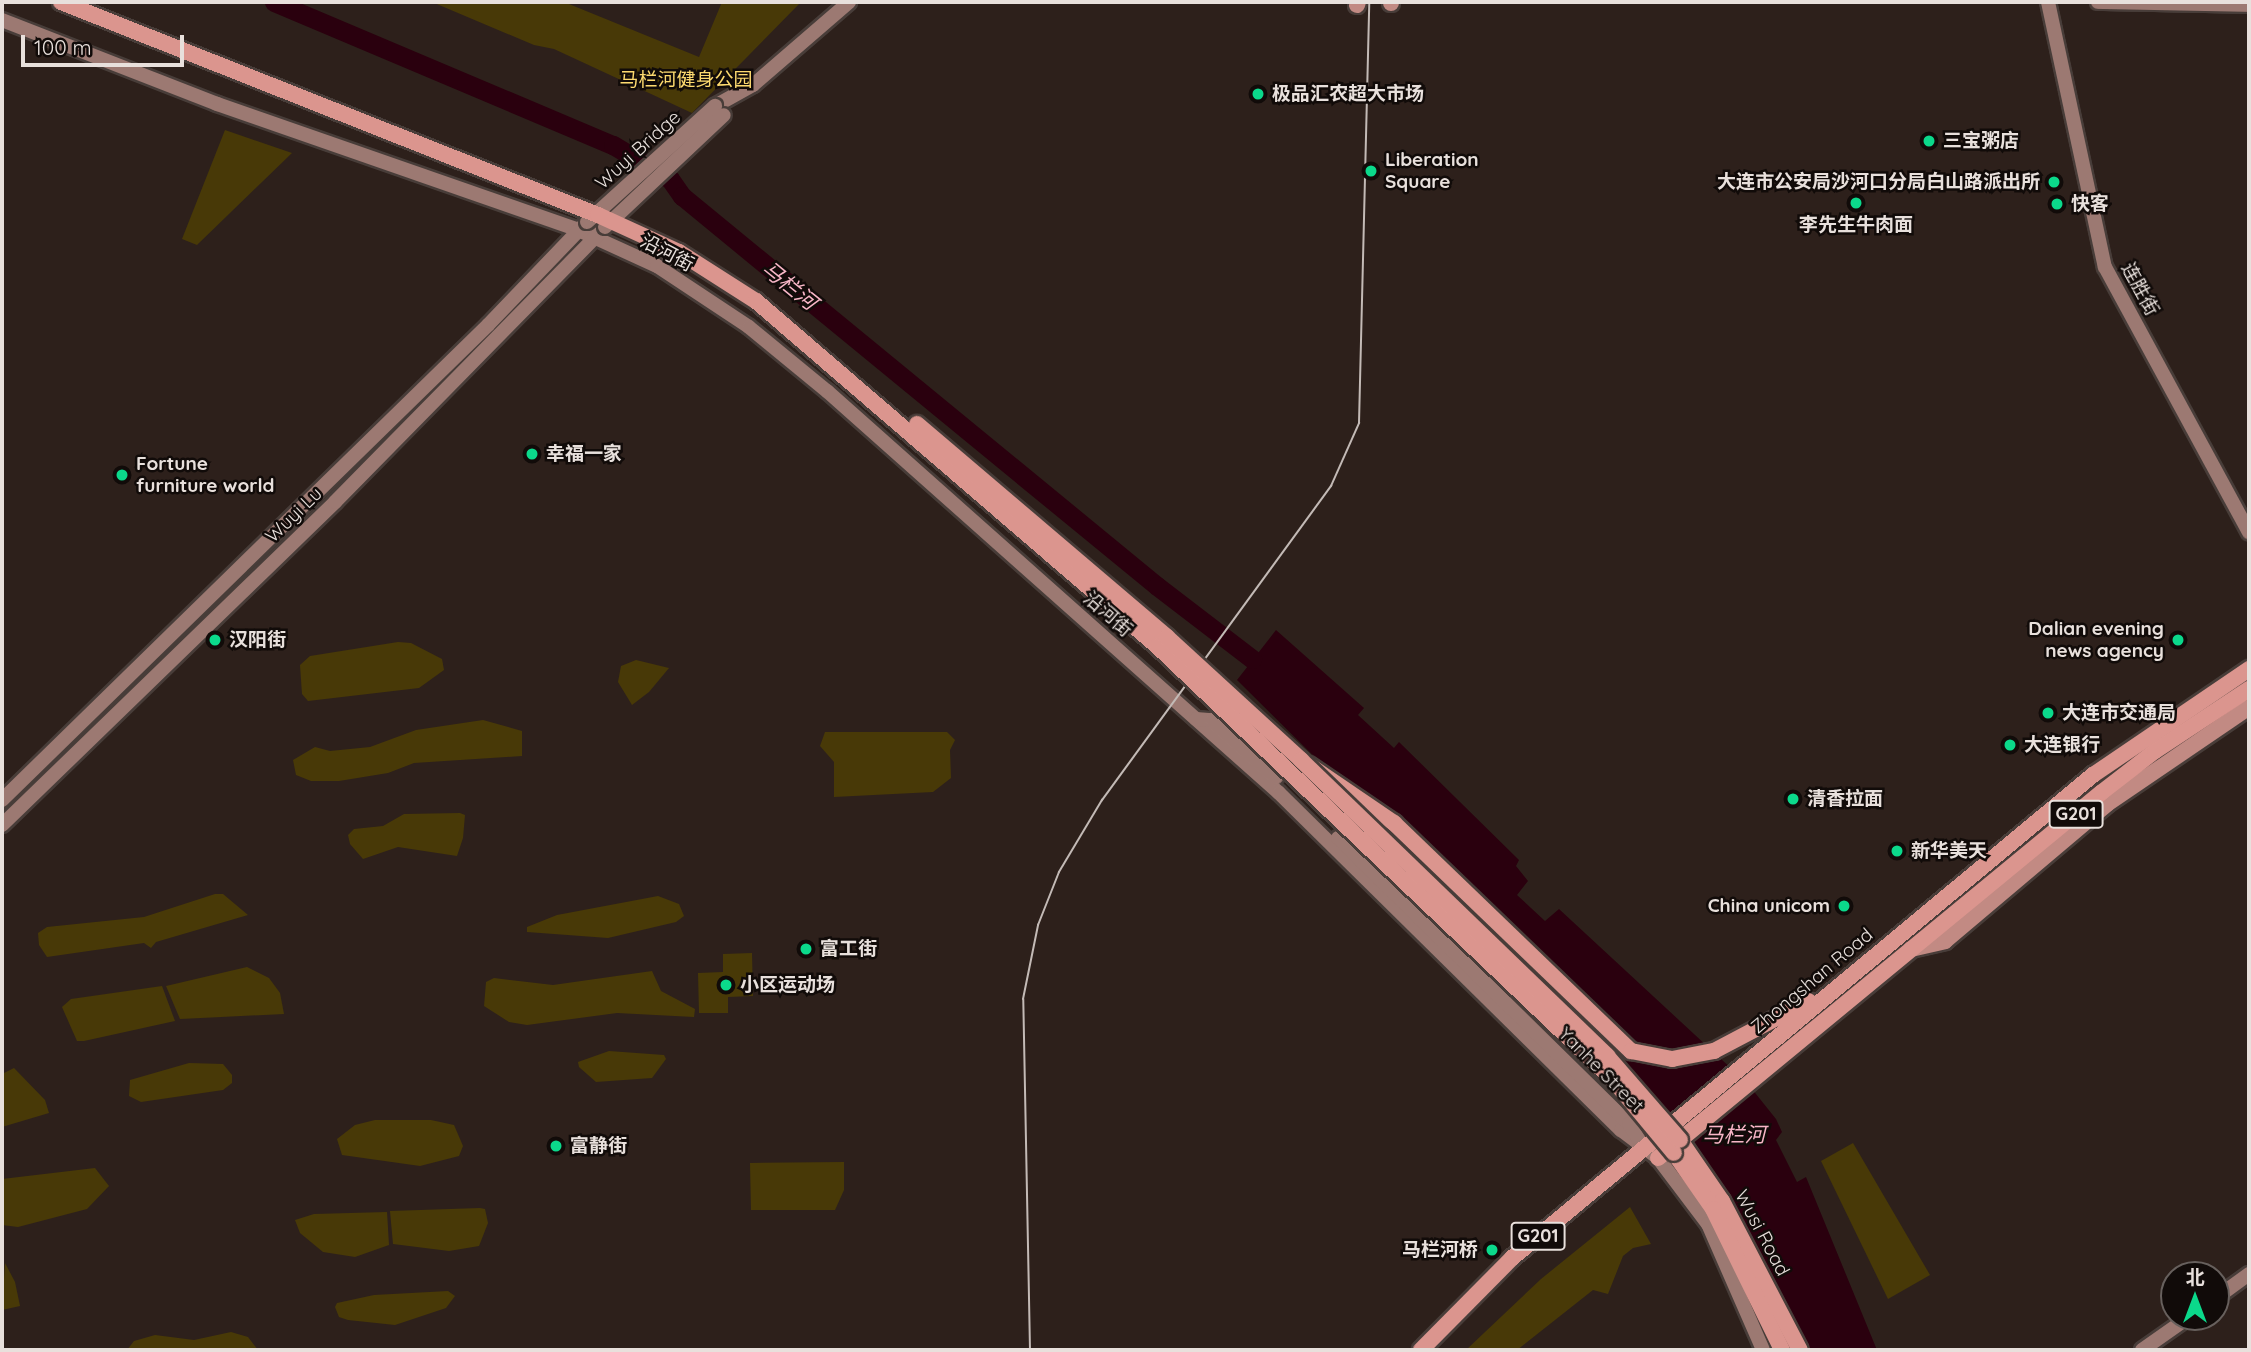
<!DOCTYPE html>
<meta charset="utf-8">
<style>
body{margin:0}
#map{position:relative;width:2251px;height:1352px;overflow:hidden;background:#2d201b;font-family:Quicksand,"Noto Sans SC",sans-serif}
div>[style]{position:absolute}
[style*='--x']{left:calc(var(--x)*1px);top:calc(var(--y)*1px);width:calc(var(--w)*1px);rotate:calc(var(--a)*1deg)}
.green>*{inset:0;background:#483907}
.water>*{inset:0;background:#2a000e}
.river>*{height:19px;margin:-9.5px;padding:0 9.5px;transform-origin:9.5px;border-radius:9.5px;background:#2a000e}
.roads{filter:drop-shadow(2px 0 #483d39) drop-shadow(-2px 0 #483d39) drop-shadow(0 2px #483d39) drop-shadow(0 -2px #483d39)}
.secondary>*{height:14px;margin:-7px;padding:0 7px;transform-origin:7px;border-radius:7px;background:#9c7972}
.primary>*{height:16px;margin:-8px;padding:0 8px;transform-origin:8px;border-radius:8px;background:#c28a83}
.trunk>*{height:16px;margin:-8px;padding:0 8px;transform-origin:8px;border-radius:8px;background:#db958e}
.tram>*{height:2px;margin:-1px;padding:0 1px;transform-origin:1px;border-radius:1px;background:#c3bab6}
.bridges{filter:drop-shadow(2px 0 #483d39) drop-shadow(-2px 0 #483d39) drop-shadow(0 2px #483d39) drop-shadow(0 -2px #483d39)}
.secondary-bridge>*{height:14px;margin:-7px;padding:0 7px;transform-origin:7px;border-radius:7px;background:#9c7972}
.trunk-bridge>*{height:16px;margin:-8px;padding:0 8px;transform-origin:8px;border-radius:8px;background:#db958e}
.dots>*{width:19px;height:19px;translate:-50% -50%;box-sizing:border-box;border:4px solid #110b09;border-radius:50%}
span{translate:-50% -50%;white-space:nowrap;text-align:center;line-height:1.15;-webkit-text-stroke:5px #110b09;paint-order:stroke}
.shield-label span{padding:2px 5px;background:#110b09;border:2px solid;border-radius:5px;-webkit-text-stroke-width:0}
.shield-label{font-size:18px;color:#e8e0dc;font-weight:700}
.park-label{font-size:19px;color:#fdda6f}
.poi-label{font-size:19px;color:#e8e0dc;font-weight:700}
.left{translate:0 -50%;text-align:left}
.right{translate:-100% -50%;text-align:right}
.street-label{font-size:19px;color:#e8e0dc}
.water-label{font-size:21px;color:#f8b6c7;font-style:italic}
.frame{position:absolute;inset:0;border:4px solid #e8e0dc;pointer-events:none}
.north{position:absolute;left:2160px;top:1261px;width:70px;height:70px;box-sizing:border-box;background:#110b09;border:2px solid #67605d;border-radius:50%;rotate:0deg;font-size:19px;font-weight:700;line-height:28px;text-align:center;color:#e8e0dc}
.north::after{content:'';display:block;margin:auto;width:24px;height:32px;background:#0bd98b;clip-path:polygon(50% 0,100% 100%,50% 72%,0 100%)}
.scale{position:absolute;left:21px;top:35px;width:163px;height:32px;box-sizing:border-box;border:4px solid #e8e0dc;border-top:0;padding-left:9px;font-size:21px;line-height:24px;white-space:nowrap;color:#e8e0dc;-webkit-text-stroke:5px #110b09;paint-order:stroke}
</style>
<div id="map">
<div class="green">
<div style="clip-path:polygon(432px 2px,564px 2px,699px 57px,722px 2px,801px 2px,692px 113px,554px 49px,534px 45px)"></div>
<div style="clip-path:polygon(225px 130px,292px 153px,197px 245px,182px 239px)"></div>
<div style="clip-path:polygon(398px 642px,411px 643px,442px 659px,444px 670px,419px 688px,308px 701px,302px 694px,300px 665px,310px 656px)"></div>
<div style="clip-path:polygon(636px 660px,669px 668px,649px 692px,632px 705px,618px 682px,621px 666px)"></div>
<div style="clip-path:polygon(483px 720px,522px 731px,522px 756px,414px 763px,388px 773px,339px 781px,311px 781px,296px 775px,293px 760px,315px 747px,330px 751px,370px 747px,416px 730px)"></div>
<div style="clip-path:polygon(825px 732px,947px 732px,955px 740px,950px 750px,951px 778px,933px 792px,834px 797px,834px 762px,820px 746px)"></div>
<div style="clip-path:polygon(460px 813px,465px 815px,463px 838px,457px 856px,398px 847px,363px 859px,350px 844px,348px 835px,354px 829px,383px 826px,404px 814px)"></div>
<div style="clip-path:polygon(215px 894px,223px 894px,248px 915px,156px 942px,151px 948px,144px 943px,47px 957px,39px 945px,38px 933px,47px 927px,144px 917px)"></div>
<div style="clip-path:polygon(658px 896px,679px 904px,684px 916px,676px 922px,608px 938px,527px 932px,527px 927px,557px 915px)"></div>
<div style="clip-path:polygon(752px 953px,753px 996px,728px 997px,728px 1013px,699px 1013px,698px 973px,723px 972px,723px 954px)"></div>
<div style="clip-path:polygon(247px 967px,269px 978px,280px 993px,284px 1014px,180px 1019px,166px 986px)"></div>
<div style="clip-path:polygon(652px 971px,661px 991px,695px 1009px,694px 1017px,617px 1013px,527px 1025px,509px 1022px,484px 1006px,486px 982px,494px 978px,553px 985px)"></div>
<div style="clip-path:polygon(162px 986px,175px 1021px,84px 1041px,77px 1041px,62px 1007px,71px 999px)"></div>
<div style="clip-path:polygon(609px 1051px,664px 1055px,666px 1059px,652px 1078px,596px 1082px,579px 1067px,578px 1062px)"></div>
<div style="clip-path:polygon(189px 1063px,223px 1064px,232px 1075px,232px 1083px,223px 1090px,141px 1102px,129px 1096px,130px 1080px)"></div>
<div style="clip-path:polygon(14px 1068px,45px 1100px,49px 1113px,2px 1127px,2px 1074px)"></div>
<div style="clip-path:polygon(375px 1120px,431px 1120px,454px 1125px,463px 1146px,459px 1156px,420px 1166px,342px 1155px,337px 1139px,355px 1125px)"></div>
<div style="clip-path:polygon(1853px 1143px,1930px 1275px,1888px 1299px,1821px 1161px)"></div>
<div style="clip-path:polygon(844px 1162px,844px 1190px,835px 1210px,751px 1210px,750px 1163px)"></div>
<div style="clip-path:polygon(95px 1168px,109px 1186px,87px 1209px,18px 1227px,2px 1225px,2px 1179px)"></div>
<div style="clip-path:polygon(1630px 1207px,1651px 1244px,1633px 1248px,1623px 1256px,1608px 1294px,1593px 1290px,1517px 1350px,1466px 1350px,1541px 1279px)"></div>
<div style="clip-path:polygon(480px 1208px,485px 1209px,488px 1223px,479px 1246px,449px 1251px,393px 1244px,390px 1211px)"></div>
<div style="clip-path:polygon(387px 1212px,389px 1245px,355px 1257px,323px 1252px,300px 1233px,295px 1220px,314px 1214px)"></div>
<div style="clip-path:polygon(5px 1263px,15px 1282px,20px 1306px,2px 1310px)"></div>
<div style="clip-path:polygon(448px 1291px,455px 1296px,446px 1308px,395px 1325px,348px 1320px,339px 1317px,335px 1307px,337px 1303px,374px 1295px)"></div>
<div style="clip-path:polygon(231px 1332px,248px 1337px,258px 1350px,127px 1350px,134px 1341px,155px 1335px,194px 1340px)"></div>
</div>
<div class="water">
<div style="clip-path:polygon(1276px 630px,1364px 708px,1358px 715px,1394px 748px,1399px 742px,1519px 860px,1516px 866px,1528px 881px,1517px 895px,1545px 921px,1559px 909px,1748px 1084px,1776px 1119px,1782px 1132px,1776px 1140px,1797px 1182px,1806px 1177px,1877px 1350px,1790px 1350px,1771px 1300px,1682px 1131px,1641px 1080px,1237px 680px)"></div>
</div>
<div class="river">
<div style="--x:274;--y:2;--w:368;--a:22.9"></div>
<div style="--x:613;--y:145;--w:66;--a:30.8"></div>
<div style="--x:670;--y:179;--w:21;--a:55"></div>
<div style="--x:682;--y:196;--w:615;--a:39.39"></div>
<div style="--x:1157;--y:586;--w:120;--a:37.5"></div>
</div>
<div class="roads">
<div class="secondary">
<div style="--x:2048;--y:2;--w:271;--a:77.9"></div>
<div style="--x:2105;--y:267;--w:302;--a:61.5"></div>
<div style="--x:2098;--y:2;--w:151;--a:1.1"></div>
<div style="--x:2;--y:20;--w:231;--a:21.3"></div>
<div style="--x:217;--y:104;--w:382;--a:19.2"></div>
<div style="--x:578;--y:230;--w:87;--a:24.5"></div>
<div style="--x:657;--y:266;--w:110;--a:33.5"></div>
<div style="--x:749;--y:327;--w:101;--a:39.4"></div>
<div style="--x:827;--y:391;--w:605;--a:41.65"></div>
<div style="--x:1279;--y:793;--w:480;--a:44.6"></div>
<div style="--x:1621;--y:1130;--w:46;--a:37.1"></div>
<div style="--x:1658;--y:1158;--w:83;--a:52.9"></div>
<div style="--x:1708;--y:1224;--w:137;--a:66.4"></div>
<div style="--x:715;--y:106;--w:43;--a:-28.9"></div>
<div style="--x:753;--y:85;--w:127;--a:-40.8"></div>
<div style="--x:1196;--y:719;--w:16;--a:4"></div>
<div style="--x:1212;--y:720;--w:86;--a:41.7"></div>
<div style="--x:2;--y:800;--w:680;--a:-44.34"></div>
<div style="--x:488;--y:325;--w:137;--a:-46.2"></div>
<div style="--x:2;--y:825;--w:464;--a:-44.1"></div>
<div style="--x:335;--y:502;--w:377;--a:-45.5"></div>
<div style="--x:1338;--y:838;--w:408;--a:44.5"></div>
<div style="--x:1629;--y:1124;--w:19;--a:58"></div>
<div style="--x:2216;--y:1298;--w:41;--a:-36"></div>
<div style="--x:2142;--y:1350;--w:57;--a:-35.1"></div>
</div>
<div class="primary">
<div style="--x:1391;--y:2;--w:1;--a:90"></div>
<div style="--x:1357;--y:5;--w:3;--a:-72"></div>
<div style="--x:1911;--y:949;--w:35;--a:-13"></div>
<div style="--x:1945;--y:941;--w:212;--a:-40.2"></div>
<div style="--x:2107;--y:804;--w:172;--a:-34.3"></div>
</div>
<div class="trunk">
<div style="--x:1309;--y:765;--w:103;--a:34.3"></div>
<div style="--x:1394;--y:823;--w:329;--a:43.9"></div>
<div style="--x:1631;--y:1051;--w:42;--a:11"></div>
<div style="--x:1672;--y:1059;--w:43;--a:-10.8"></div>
<div style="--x:1714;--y:1051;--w:107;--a:-27.8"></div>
<div style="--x:1680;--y:1140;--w:74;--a:55.5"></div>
<div style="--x:1722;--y:1201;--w:168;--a:62.4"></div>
<div style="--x:1674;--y:1153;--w:68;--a:55.1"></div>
<div style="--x:1713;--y:1209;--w:157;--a:63.9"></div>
<div style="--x:1658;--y:1158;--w:575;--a:-39.5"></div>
<div style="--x:2102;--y:792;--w:67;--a:-37.7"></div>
<div style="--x:2155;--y:751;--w:113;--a:-33.4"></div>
<div style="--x:1421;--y:1350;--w:129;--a:-45.3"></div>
<div style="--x:1512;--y:1258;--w:756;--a:-39.74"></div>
<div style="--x:2093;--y:775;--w:189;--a:-34.2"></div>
</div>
</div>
<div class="tram">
<div style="--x:1030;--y:1350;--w:351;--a:-91.1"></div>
<div style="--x:1023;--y:999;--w:76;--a:-78.5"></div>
<div style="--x:1038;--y:925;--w:57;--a:-68.4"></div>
<div style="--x:1059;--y:872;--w:84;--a:-59.2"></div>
<div style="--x:1102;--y:800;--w:389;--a:-53.9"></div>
<div style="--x:1331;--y:486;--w:69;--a:-66"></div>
<div style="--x:1359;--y:423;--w:421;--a:-88.6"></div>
</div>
<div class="bridges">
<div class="secondary-bridge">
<div style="--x:587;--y:222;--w:173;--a:-42.2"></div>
<div style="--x:605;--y:227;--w:163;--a:-43.3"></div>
</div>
<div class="trunk-bridge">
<div style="--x:61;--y:2;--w:578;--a:21.64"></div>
<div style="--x:598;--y:215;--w:89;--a:24.6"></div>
<div style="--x:679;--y:252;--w:91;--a:32.5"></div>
<div style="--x:756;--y:301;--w:529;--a:40.71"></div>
<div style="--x:1157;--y:646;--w:632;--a:43.59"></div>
<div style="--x:1615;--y:1082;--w:92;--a:50.3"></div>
<div style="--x:917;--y:424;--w:328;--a:40.4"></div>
<div style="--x:1167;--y:637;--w:182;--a:42.5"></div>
<div style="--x:1301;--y:760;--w:426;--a:44"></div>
<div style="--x:1607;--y:1056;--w:111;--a:49"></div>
</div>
</div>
<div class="dots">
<div style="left:1258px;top:94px;background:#0bd98b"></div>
<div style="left:1929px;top:141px;background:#0bd98b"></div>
<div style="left:1371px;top:171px;background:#0bd98b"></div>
<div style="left:2054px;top:182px;background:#0bd98b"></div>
<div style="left:1856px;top:203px;background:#0bd98b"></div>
<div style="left:2057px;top:204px;background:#0bd98b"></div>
<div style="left:532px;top:454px;background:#0bd98b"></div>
<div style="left:122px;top:475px;background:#0bd98b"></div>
<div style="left:215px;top:640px;background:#0bd98b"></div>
<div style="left:2178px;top:640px;background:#0bd98b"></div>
<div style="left:2048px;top:713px;background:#0bd98b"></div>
<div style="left:2010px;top:745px;background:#0bd98b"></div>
<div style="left:1793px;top:799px;background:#0bd98b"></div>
<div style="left:1897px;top:851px;background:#0bd98b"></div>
<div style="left:1844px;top:906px;background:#0bd98b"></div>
<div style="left:806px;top:949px;background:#0bd98b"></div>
<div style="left:726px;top:985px;background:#0bd98b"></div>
<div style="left:556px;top:1146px;background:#0bd98b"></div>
<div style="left:1492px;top:1250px;background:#0bd98b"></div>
</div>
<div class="shield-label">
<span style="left:2076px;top:814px">G201</span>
<span style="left:1538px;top:1236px">G201</span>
</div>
<div class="park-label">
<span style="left:686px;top:80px">马栏河健身公园</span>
</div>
<div class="poi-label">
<span class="left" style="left:1272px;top:94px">极品汇农超大市场</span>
<span class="left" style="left:1943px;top:141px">三宝粥店</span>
<span class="left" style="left:1385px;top:171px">Liberation<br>Square</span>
<span class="right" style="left:2040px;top:182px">大连市公安局沙河口分局白山路派出所</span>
<span class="left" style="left:2071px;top:204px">快客</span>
<span style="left:1856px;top:225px">李先生牛肉面</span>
<span class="left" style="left:546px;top:454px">幸福一家</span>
<span class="left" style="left:136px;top:475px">Fortune<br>furniture world</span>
<span class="right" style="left:2164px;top:640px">Dalian evening<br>news agency</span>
<span class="left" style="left:229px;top:640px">汉阳街</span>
<span class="left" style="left:2062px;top:713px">大连市交通局</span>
<span class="left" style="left:2024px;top:745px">大连银行</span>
<span class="left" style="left:1807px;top:799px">清香拉面</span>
<span class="left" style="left:1911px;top:851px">新华美天</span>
<span class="right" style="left:1830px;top:906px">China unicom</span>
<span class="left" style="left:820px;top:949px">富工街</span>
<span class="left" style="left:740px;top:985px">小区运动场</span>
<span class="left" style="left:570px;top:1146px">富静街</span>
<span class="right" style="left:1478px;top:1250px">马栏河桥</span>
</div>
<div class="street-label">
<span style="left:638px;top:150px;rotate:-42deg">Wuyi Bridge</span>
<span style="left:667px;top:253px;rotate:28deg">沿河街</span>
<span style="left:2140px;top:289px;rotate:61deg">连胜街</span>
<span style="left:294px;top:515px;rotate:-44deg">Wuyi Lu</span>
<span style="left:1108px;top:614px;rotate:41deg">沿河街</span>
<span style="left:1812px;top:981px;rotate:-40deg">Zhongshan Road</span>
<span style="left:1601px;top:1070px;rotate:45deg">Yanhe Street</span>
<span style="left:1762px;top:1233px;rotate:62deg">Wusi Road</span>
</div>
<div class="water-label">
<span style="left:790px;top:285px;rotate:39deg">马栏河</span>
<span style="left:1734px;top:1134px">马栏河</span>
</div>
<div class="frame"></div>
<div class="north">北</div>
<div class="scale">100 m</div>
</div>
